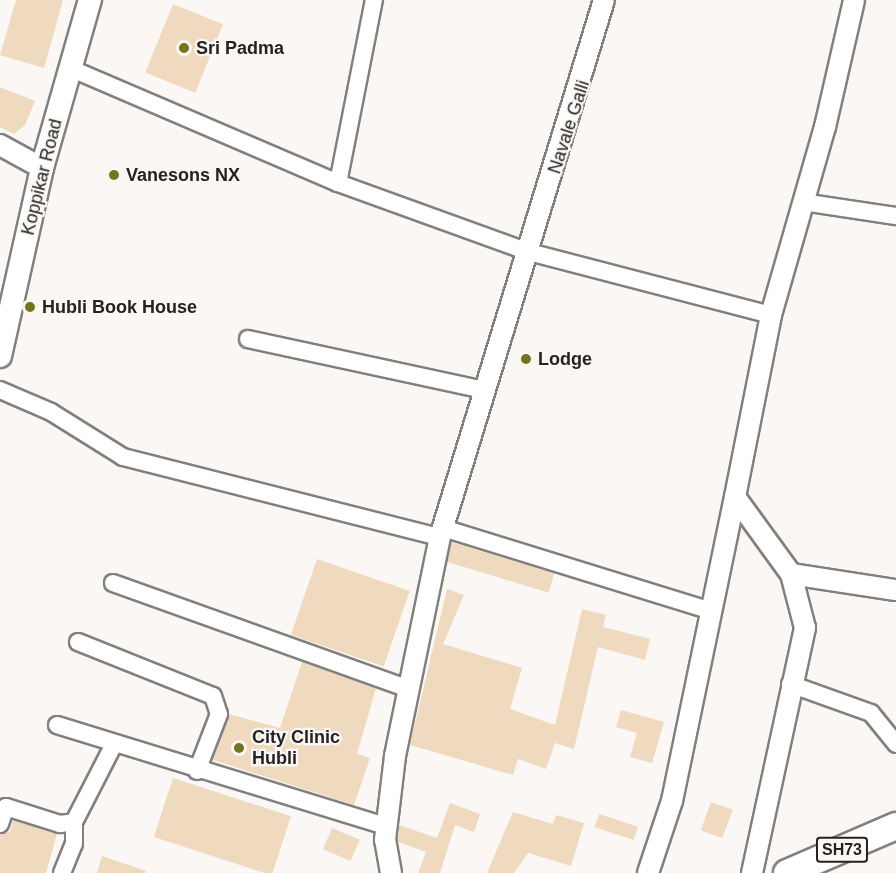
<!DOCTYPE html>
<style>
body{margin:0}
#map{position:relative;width:896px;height:873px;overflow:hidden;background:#faf7f4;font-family:Helvetica,sans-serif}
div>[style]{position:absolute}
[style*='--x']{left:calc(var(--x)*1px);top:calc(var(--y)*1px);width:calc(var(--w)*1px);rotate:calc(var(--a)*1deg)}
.building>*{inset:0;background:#efdac0;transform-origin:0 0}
.roads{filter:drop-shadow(2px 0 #82807d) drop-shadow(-2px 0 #82807d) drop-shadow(0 2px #82807d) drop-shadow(0 -2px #82807d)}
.minor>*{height:16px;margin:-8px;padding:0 8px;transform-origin:8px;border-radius:8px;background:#fff}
.tertiary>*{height:20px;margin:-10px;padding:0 10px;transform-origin:10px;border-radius:10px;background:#fff}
.secondary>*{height:22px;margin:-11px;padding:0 11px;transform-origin:11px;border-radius:11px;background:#fff}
.primary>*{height:26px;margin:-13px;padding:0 13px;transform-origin:13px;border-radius:13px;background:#fff}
.dots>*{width:16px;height:16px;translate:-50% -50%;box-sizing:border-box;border:3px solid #faf7f4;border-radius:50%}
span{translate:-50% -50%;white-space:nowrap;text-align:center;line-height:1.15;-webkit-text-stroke:4.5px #faf7f4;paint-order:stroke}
.shield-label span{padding:2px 4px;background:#faf7f4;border:2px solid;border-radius:4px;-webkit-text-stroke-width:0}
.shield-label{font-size:16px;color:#242322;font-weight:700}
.poi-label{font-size:18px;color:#242322;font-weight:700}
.left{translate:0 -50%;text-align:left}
.street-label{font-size:18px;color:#242322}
</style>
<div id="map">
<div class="building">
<div style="clip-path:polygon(16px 0,63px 0,44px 68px,0 55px)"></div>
<div style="left:173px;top:4px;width:54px;height:74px;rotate:22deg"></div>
<div style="clip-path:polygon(0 87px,35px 101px,25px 125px,14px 134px,0 127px)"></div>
<div style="left:451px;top:542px;width:108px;height:20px;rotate:17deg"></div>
<div style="left:317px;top:559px;width:98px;height:80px;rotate:19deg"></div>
<div style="clip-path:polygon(447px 589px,464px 595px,443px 644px,522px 668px,510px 709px,555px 725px,582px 609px,606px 615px,603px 627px,650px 639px,645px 660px,598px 647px,574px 749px,555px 743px,546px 769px,518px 759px,513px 775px,410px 745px)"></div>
<div style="clip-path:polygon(302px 662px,376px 688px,357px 754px,370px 758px,354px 805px,213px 760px,229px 714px,280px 728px)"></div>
<div style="clip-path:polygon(621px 710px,664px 722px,652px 763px,630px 757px,637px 733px,616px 727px)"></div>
<div style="left:173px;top:778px;width:124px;height:62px;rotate:18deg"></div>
<div style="left:711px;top:802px;width:23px;height:30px;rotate:20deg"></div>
<div style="clip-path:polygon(450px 803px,480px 814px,474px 832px,455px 825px,440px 873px,418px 873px,426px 852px,398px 842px,399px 825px,437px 838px)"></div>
<div style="clip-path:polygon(513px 812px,553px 824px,556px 815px,584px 823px,571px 866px,528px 853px,514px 873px,487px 873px)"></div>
<div style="left:599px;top:814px;width:41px;height:14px;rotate:18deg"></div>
<div style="clip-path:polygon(13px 820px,57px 834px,46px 873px,0 873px,0 834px,10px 832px)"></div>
<div style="left:332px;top:828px;width:30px;height:23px;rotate:23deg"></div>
<div style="clip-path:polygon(102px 856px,146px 871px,145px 873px,97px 873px)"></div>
</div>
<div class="roads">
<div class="minor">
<div style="--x:72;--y:69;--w:289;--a:23.2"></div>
<div style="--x:338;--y:183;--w:203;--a:19.9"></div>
<div style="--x:529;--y:252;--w:250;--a:14.6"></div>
<div style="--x:338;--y:183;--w:187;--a:-78.9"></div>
<div style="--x:803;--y:202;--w:94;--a:8.6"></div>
<div style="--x:248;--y:339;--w:240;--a:12.2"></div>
<div style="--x:0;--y:390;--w:56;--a:23.3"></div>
<div style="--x:51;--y:412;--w:85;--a:32"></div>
<div style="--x:123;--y:457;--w:327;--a:14.2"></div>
<div style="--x:443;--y:528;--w:281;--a:17.2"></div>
<div style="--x:113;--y:583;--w:314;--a:19.7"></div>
<div style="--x:78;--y:642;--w:145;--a:21.8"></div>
<div style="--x:213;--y:696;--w:19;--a:72"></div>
<div style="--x:219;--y:714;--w:61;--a:111.1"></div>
<div style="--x:790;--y:684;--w:86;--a:19.7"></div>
<div style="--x:871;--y:713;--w:40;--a:51"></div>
<div style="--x:57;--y:725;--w:344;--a:17.1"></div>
<div style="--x:0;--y:824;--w:18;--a:-71"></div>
<div style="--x:6;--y:807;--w:57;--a:17.5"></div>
<div style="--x:60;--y:824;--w:14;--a:-8"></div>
<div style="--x:74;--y:822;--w:85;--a:-62.8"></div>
<div style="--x:62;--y:873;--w:31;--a:-68"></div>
<div style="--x:74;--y:844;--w:22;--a:-90"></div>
</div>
<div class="tertiary">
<div style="--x:0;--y:145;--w:48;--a:28.7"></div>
<div style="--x:791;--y:574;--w:106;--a:8.7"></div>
<div style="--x:391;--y:873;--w:34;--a:-100"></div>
<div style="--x:385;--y:840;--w:85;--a:-83.2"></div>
<div style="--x:395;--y:756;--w:224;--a:-78.4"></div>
<div style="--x:440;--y:537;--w:561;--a:-73.02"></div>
<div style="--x:648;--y:873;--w:76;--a:-71.6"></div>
<div style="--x:672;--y:801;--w:310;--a:-78.3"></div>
<div style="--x:752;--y:873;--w:251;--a:-77.8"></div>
<div style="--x:805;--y:628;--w:56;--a:-104.5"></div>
<div style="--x:791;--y:574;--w:95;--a:-126"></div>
<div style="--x:735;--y:497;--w:186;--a:-78.8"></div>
<div style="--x:771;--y:315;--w:196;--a:-74"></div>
<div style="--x:825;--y:127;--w:130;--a:-77.1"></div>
</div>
<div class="secondary">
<div style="--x:0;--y:356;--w:193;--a:-77.4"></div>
<div style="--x:42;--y:168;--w:175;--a:-74.1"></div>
</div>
<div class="primary">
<div style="--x:787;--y:873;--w:119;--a:-23.3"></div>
</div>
</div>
<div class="dots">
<div style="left:184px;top:48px;background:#74741a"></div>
<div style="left:114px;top:175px;background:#74741a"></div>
<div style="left:30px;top:307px;background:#74741a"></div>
<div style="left:526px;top:359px;background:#74741a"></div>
<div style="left:239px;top:748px;background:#74741a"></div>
</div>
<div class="shield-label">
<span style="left:842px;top:850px">SH73</span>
</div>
<div class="poi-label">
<span class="left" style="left:196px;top:48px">Sri Padma</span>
<span class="left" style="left:126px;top:175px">Vanesons NX</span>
<span class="left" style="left:42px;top:307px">Hubli Book House</span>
<span class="left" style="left:538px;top:359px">Lodge</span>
<span class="left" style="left:252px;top:748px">City Clinic<br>Hubli</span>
</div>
<div class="street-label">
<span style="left:569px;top:127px;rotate:-72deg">Navale Galli</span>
<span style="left:42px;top:177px;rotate:-76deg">Koppikar Road</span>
</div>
</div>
